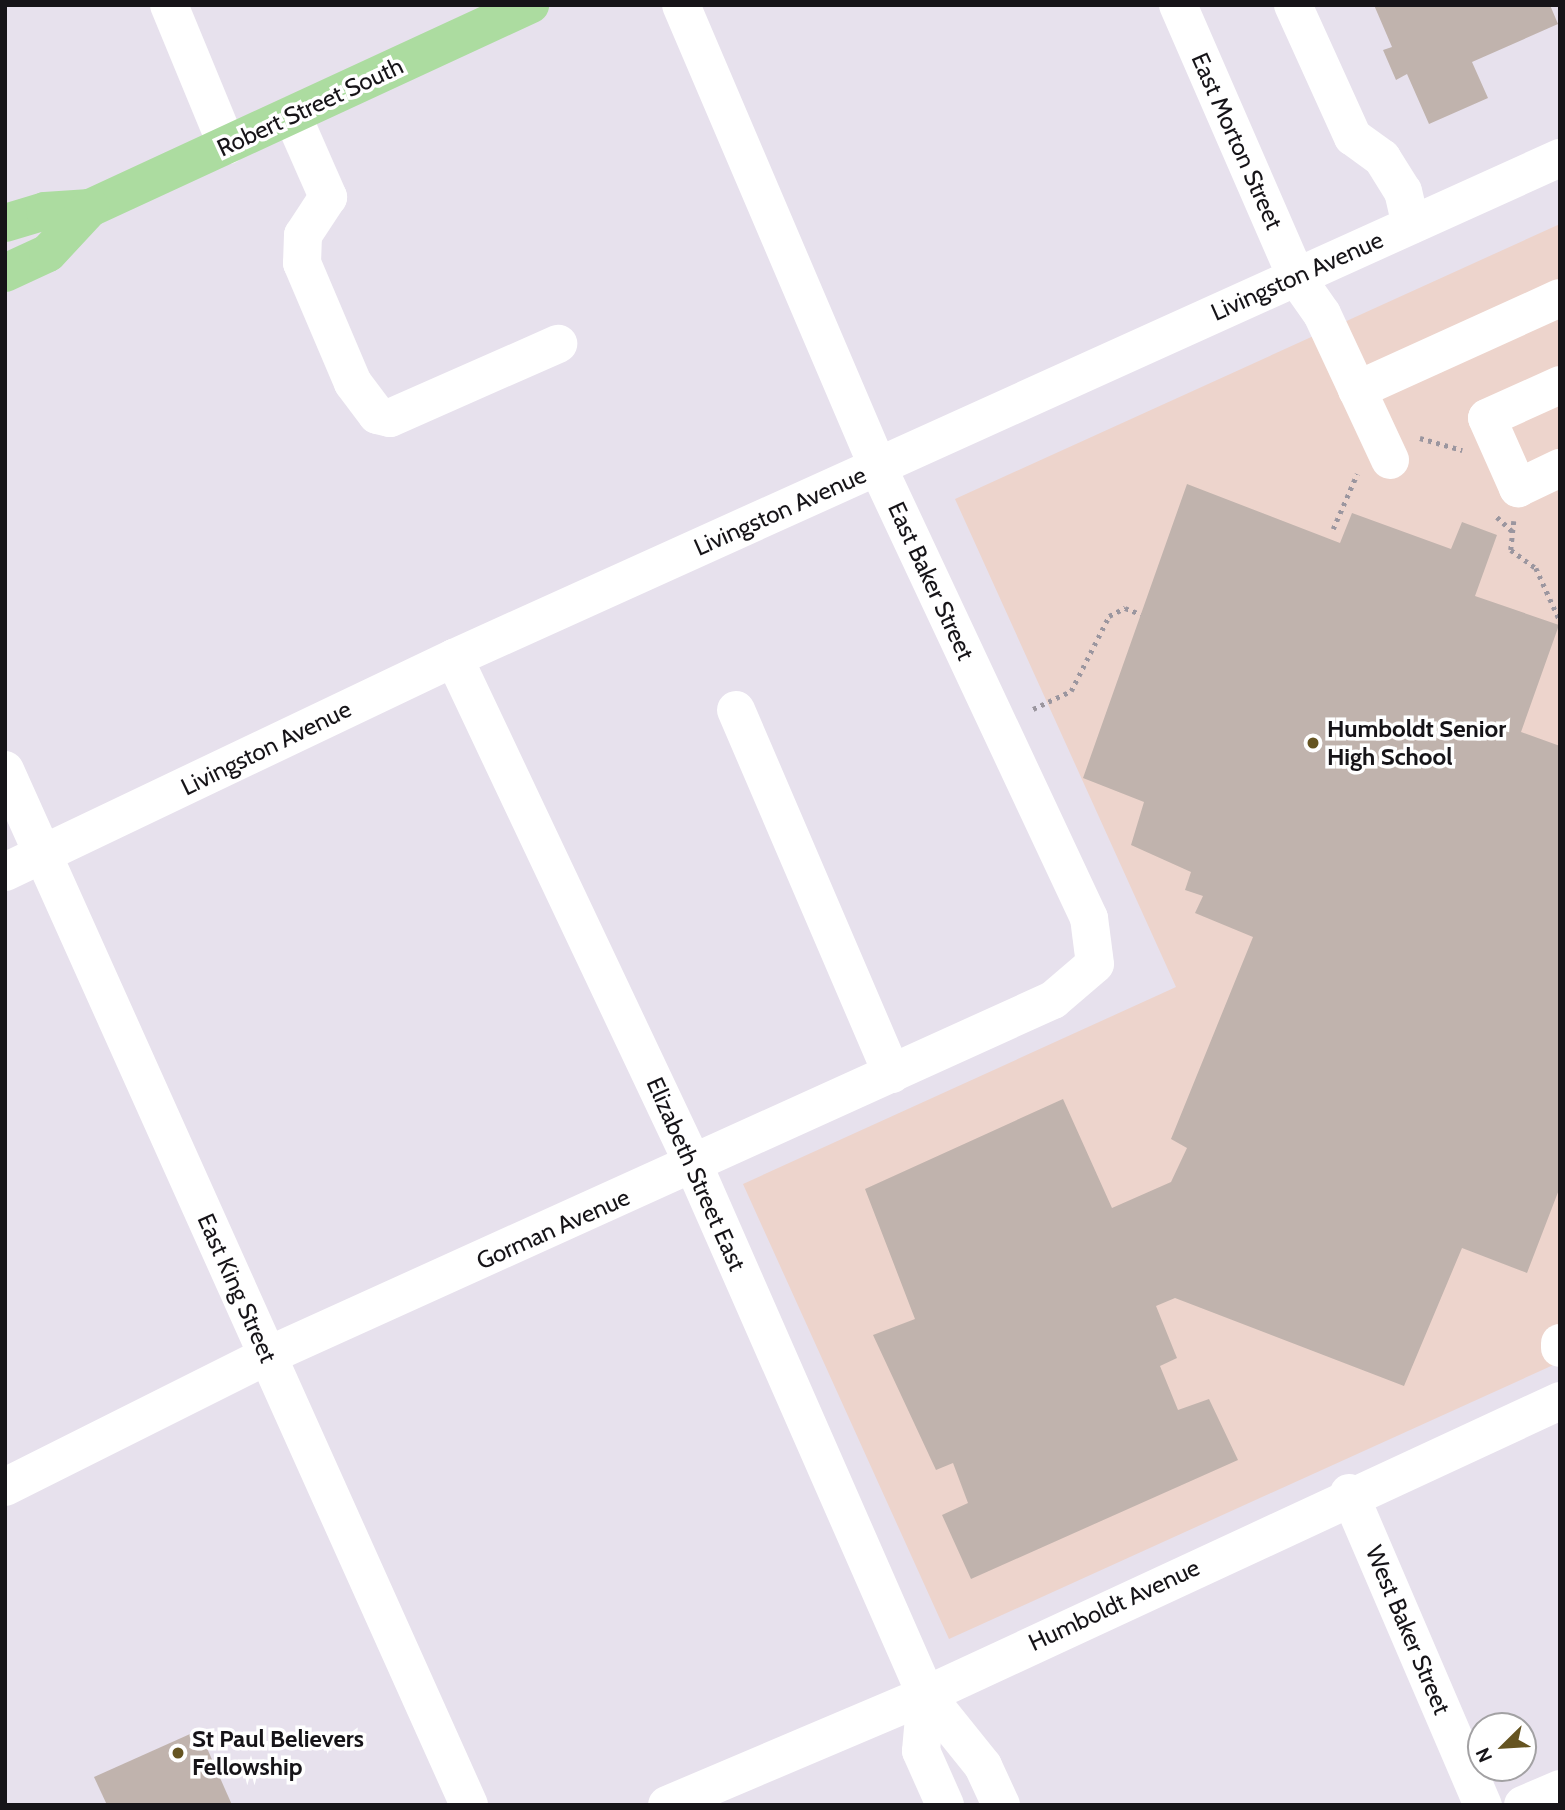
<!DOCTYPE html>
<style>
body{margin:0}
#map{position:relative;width:1565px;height:1810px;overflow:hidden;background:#e7e1ed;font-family:Cabin,sans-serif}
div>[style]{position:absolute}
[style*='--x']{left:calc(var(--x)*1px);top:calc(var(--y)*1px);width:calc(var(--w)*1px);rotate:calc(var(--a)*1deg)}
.education>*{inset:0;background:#edd4cc}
.building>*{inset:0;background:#c0b3ad}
.path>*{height:4.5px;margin-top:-2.25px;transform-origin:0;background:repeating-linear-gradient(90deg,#9b969f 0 3.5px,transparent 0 8.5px)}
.minor>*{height:38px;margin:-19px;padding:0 19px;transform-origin:19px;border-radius:19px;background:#fff}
.major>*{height:38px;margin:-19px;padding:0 19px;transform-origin:19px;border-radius:19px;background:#acdca0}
.dots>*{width:19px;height:19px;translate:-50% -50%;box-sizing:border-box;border:4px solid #fff;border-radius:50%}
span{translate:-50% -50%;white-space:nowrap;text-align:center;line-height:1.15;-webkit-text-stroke:7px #fff;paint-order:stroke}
.street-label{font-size:24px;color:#161418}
.poi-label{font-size:24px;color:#161418;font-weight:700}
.left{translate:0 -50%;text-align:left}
.frame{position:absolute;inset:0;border:7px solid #161418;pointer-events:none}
.north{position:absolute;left:1467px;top:1712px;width:70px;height:70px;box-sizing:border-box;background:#fff;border:2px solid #a2a1a3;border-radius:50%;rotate:246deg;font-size:19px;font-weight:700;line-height:28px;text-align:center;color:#161418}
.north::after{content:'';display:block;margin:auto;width:24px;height:32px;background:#655421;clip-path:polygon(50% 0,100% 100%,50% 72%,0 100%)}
</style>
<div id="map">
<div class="education">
<div style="clip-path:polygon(1560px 224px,1560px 1362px,949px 1639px,743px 1184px,1176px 987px,955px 499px)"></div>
</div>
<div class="building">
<div style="clip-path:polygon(1374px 5px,1550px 5px,1558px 24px,1472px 62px,1488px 98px,1429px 124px,1407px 74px,1396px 80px,1383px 50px,1392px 47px)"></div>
<div style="clip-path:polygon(1187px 484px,1340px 543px,1352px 513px,1451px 549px,1462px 522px,1497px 535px,1475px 596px,1559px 625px,1521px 732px,1560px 746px,1560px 1187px,1527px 1273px,1462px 1248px,1404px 1386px,1175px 1298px,1156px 1306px,1177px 1358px,1160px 1366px,1178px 1410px,1209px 1399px,1238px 1460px,971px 1579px,942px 1515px,968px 1503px,953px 1463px,936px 1470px,873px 1335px,915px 1319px,865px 1189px,1063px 1099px,1112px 1208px,1171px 1182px,1187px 1148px,1171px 1139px,1253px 937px,1195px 913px,1203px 896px,1185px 890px,1191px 872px,1131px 845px,1144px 802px,1083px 778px)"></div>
<div style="clip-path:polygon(199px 1730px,232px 1805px,107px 1805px,94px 1777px)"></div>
</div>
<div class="path">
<div style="--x:1420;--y:438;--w:44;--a:15.9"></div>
<div style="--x:1497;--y:517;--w:22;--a:43"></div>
<div style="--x:1514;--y:521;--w:29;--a:96"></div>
<div style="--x:1511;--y:550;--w:31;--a:36"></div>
<div style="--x:1536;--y:568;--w:58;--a:65.6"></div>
<div style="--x:1333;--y:529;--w:60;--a:-66.4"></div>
<div style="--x:1033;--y:709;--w:42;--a:-25.3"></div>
<div style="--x:1071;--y:691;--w:84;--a:-63.1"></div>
<div style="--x:1109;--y:616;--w:18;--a:-27"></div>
<div style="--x:1125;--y:608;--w:17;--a:21"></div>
</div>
<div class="minor">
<div style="--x:169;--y:5;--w:152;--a:67.6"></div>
<div style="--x:1178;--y:5;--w:296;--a:66.5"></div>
<div style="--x:1296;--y:277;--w:45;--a:54.9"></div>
<div style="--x:1322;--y:314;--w:161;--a:65"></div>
<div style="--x:1293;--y:5;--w:145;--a:65.6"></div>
<div style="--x:1353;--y:137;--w:36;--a:36"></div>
<div style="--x:1382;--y:158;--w:39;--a:58"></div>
<div style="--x:1403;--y:191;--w:35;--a:77"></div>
<div style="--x:292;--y:115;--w:90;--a:66.3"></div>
<div style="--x:328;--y:197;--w:45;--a:123.3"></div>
<div style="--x:303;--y:235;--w:28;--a:92"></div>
<div style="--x:302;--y:263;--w:130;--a:67"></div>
<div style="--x:353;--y:383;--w:40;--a:53"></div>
<div style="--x:377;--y:415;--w:13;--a:13"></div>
<div style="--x:390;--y:418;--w:184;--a:-23.8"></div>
<div style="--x:1560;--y:385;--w:80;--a:155.7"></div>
<div style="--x:1487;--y:418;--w:77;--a:66.1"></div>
<div style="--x:1518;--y:488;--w:47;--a:-25.5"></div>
<div style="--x:1357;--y:390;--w:223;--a:-24.4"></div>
<div style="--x:454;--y:658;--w:562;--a:64.71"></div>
<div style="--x:694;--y:1166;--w:578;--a:66.32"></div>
<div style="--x:926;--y:1695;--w:91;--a:51.2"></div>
<div style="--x:983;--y:1766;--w:43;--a:65.2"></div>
<div style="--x:736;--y:710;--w:396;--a:66.8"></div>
<div style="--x:5;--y:770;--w:1134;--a:65.85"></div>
<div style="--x:5;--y:872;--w:497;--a:-25.5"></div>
<div style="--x:454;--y:658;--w:1214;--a:-24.33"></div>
<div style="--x:1560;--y:1343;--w:5;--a:90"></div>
<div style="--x:5;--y:1487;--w:293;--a:-26.6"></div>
<div style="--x:267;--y:1356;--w:863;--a:-24.37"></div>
<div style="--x:1053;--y:1000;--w:55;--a:-40.6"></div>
<div style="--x:1095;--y:964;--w:46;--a:-97.4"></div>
<div style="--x:1089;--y:918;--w:498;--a:-115.1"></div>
<div style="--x:878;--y:467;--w:502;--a:-113.09"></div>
<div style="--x:1349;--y:1493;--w:340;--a:66.8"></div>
<div style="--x:926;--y:1695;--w:56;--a:95.1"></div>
<div style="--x:921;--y:1751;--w:59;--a:66"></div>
<div style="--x:667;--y:1805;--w:281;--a:-23"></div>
<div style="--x:926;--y:1695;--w:699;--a:-24.88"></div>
<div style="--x:1523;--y:1805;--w:40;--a:-23.4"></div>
</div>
<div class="major">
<div style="--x:5;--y:223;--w:42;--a:-16.7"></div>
<div style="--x:45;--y:211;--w:45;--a:-3.8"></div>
<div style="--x:90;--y:208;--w:485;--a:-24.8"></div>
<div style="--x:5;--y:273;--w:47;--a:-24.9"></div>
<div style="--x:48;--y:253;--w:62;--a:-47"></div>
</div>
<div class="dots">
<div style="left:1313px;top:743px;background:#655421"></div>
<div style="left:178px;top:1753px;background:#655421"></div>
</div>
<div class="street-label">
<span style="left:310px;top:107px;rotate:-25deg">Robert Street South</span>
<span style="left:1237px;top:141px;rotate:66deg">East Morton Street</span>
<span style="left:1297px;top:276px;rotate:-24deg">Livingston Avenue</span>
<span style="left:780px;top:511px;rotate:-24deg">Livingston Avenue</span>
<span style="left:931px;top:581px;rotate:65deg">East Baker Street</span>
<span style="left:266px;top:748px;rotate:-26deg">Livingston Avenue</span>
<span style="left:696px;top:1174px;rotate:66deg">Elizabeth Street East</span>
<span style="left:553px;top:1229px;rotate:-24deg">Gorman Avenue</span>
<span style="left:237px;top:1288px;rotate:66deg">East King Street</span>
<span style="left:1114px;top:1605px;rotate:-25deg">Humboldt Avenue</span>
<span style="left:1408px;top:1630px;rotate:67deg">West Baker Street</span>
</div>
<div class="poi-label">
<span class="left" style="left:1327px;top:743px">Humboldt Senior<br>High School</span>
<span class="left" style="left:192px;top:1753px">St Paul Believers<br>Fellowship</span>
</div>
<div class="frame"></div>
<div class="north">N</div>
</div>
